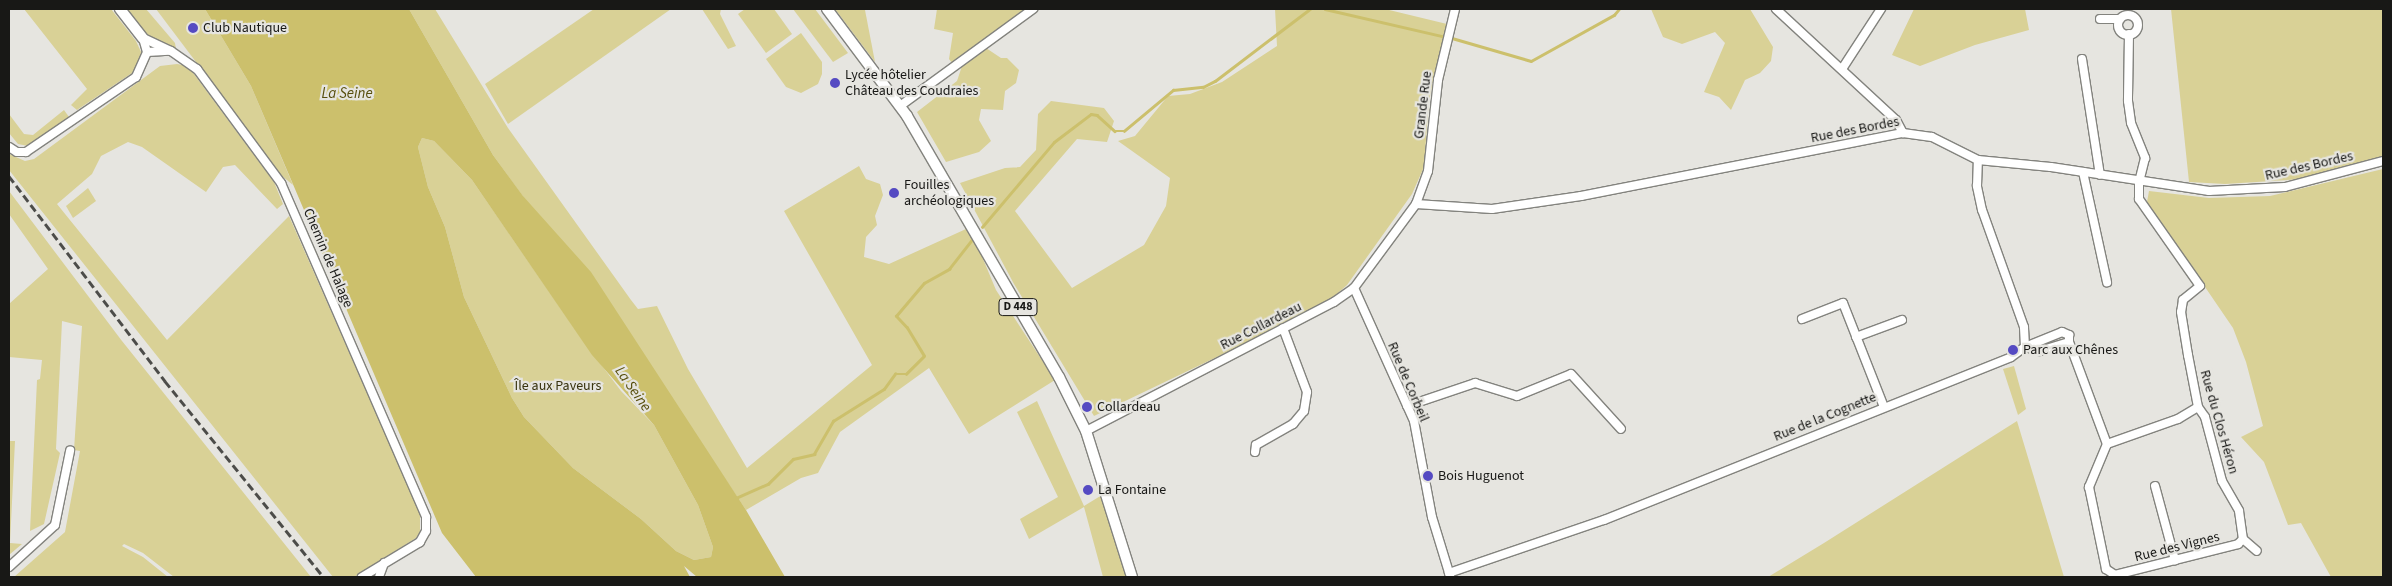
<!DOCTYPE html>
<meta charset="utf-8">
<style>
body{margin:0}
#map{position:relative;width:2392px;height:586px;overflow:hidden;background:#e6e5e0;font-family:"Source Sans 3",sans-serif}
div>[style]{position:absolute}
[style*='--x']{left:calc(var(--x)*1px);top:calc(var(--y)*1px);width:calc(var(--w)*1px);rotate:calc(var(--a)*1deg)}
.green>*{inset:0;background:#d9d196}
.water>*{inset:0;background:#ccc06c}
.stream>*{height:2.5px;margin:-1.25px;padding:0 1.25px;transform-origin:1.25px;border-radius:1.25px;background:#ccc06c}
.roads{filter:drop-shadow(1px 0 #83837e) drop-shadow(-1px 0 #83837e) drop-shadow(0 1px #83837e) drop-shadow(0 -1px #83837e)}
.minor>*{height:8px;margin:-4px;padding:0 4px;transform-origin:4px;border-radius:4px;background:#fff}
.minor>.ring{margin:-4px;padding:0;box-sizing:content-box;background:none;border:8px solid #fff;border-radius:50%}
.major>*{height:10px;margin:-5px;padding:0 5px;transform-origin:5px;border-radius:5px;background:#fff}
.rail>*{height:2.5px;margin-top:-1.25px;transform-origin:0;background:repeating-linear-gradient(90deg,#4c4c49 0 8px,transparent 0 12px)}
.dots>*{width:14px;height:14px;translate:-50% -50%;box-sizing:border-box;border:2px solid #e6e5e0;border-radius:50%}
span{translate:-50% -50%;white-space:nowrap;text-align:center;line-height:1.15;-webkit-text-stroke:4.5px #e6e5e0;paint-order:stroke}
.shield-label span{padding:1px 4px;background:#e6e5e0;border:1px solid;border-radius:4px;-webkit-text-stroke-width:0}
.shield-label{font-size:12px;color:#181816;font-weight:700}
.poi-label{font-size:14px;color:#181816}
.left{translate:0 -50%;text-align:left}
.street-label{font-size:14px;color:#181816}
.park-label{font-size:14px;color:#38330e}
.water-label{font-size:15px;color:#574e0c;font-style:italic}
.frame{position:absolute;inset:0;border:10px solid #181816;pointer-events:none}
</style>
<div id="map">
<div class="green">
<div style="clip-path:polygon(24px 9px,111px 9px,136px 41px,141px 52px,139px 63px,132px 73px,77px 110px,71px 105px,87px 89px)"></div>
<div style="clip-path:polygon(126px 9px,146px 9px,175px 43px,176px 49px,148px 37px)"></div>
<div style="clip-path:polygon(156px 9px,205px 9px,251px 86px,293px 185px,282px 176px)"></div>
<div style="clip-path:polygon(409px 9px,435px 9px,508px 128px,631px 300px,638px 309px,657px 306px,688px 369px,747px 468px,872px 365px,784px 211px,859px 166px,866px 179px,880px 184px,883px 195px,875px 216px,877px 225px,866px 237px,864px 257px,889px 264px,966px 229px,973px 235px,996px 290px,1055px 380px,969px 434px,929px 368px,840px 432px,818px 473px,801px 478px,746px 510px,687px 422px,493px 155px)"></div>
<div style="clip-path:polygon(594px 9px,671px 9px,508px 124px,485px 84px)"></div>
<div style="clip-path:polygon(702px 9px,721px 9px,720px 14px,736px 46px,728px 49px)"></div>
<div style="clip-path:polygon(745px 9px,774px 9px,792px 34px,766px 53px,738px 14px)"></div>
<div style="clip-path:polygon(793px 9px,815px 9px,848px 53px,833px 62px)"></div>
<div style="clip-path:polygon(835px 9px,865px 10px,875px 62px)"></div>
<div style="clip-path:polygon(937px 9px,1025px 9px,952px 63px,949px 59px,953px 33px,934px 29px)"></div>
<div style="clip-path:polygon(1275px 9px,1385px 9px,1447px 24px,1429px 100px,1424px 167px,1412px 194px,1347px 285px,1323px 306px,1094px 416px,1014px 284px,960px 183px,1005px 168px,1020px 167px,1036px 150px,1038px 114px,1051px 101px,1104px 108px,1114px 121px,1107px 142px,1077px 139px,1015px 211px,1072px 288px,1144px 245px,1166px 206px,1170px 178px,1118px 141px,1135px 136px,1168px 96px,1190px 94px,1222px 82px,1277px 46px)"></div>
<div style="clip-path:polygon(1651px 9px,1750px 9px,1773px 47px,1771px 61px,1760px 73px,1745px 80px,1731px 110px,1719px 97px,1704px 92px,1725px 43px,1715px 32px,1682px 44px,1663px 37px)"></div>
<div style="clip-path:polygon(1914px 9px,2025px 9px,2029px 30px,1975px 45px,1920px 66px,1892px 55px)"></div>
<div style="clip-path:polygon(2171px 9px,2383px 9px,2383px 156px,2303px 179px,2225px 184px,2189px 182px)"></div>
<div style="clip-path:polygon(801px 33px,822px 62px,822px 74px,818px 84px,801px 93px,786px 87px,766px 59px)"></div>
<div style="clip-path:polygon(986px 48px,1001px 58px,1007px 58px,1019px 70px,1016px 83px,1005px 91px,1003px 110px,981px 109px,979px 120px,991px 141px,979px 152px,946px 162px,917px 112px,957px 81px,962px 66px)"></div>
<div style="clip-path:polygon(177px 64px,188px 66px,274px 182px,283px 204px,277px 209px,235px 165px,223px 167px,206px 192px,142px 147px,128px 142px,101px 156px,92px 174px,57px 204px,167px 340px,289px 216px,420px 513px,420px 532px,416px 538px,354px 577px,333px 577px,9px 170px,9px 154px,25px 161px,34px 159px,160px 66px)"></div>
<div style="clip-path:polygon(64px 110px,69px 117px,28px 146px,18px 144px,9px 133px,9px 114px,24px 134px,33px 135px)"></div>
<div style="clip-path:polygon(422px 138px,434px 141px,472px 180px,581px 338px,621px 391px,654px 425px,698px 505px,713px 547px,711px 557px,694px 560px,676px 551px,641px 519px,573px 468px,524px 417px,512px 398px,464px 297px,445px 227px,428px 187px,418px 147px)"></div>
<div style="clip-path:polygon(2383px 169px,2383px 577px,2331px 577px,2301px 523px,2288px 525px,2264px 462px,2241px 437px,2263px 426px,2246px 362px,2233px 328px,2147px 202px,2149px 191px,2209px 198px,2270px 196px)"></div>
<div style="clip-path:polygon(88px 188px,96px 201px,73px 218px,66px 206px)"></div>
<div style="clip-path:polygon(9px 191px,122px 341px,311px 577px,174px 577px,143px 553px,124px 544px,122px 546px,143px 557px,168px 577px,14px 577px,65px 532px,80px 451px,74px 450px,82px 326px,62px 321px,56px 449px,60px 453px,44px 524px,30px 531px,37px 380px,40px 379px,42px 360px,9px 357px,9px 304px,48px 269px,9px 214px)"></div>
<div style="clip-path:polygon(2014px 366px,2026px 409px,2018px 415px,2003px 369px)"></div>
<div style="clip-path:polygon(1037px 401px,1084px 506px,1102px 495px,1126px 577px,1103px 577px,1084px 507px,1029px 539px,1020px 519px,1058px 497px,1017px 412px)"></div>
<div style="clip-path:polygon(2017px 421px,2064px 577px,1768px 577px,1824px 543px)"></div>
<div style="clip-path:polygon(9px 441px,15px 441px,10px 543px,22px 544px,9px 555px)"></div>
</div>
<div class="water">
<div style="clip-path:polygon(evenodd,205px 9px,409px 9px,493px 155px,523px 196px,591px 272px,746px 510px,785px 577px,697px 577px,684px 566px,690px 577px,476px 577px,442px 533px,251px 86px,205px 9px,422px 138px,434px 141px,472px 180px,592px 355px,654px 425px,698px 505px,713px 547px,711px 557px,694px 560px,676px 551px,641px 519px,573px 468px,524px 417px,512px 398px,464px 297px,445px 227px,428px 187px,418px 147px,422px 138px)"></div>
</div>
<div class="stream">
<div style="--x:1325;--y:9;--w:120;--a:13"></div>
<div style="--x:1452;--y:38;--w:82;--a:16.2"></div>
<div style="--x:1531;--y:61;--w:95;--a:-29"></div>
<div style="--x:1614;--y:15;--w:8;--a:-50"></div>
<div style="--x:982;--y:227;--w:111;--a:-49.7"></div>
<div style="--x:1054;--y:142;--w:46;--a:-37.1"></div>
<div style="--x:1091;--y:114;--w:6;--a:9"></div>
<div style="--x:1097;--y:115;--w:24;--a:42"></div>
<div style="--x:1115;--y:131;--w:9;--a:0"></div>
<div style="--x:1124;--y:131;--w:64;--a:-39.9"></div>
<div style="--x:1173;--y:90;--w:30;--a:-6"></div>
<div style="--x:1203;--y:87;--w:13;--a:-27"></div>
<div style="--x:1215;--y:81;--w:119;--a:-37.2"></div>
<div style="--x:736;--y:498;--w:35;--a:-24"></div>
<div style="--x:768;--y:484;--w:35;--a:-45"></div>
<div style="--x:793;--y:459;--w:22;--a:-13"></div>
<div style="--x:814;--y:454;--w:38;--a:-60"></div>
<div style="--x:833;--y:421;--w:60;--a:-32.1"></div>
<div style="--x:884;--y:389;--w:19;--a:-54"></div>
<div style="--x:895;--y:374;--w:11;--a:0"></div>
<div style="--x:906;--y:374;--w:25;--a:-45"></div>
<div style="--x:924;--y:356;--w:33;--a:-121"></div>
<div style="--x:907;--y:328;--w:16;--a:-133"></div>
<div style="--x:896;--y:316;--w:43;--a:-49.7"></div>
<div style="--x:924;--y:283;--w:29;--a:-29"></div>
<div style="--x:949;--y:269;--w:36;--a:-52"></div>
</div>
<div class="roads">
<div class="minor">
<div style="--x:1776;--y:9;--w:163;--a:42.8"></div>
<div style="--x:1896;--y:120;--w:15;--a:62"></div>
<div class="ring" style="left:2118px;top:15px;width:12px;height:12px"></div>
<div style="--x:2100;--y:19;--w:20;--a:0"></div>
<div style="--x:2129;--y:34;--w:67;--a:90.9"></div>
<div style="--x:2128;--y:101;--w:22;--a:82"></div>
<div style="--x:2131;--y:123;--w:38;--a:68"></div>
<div style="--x:2145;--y:158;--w:25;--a:104"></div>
<div style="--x:2139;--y:182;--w:17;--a:90"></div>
<div style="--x:2139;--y:199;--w:106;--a:55"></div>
<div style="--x:2200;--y:286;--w:22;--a:141"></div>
<div style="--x:2183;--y:300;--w:12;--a:99"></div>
<div style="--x:2181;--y:312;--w:44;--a:80.8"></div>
<div style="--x:2188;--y:355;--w:53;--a:79.1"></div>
<div style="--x:2198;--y:407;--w:12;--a:55"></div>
<div style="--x:2205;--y:417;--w:66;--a:75.1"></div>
<div style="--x:2222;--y:481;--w:34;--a:60"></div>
<div style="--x:2239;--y:511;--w:28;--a:82"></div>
<div style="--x:143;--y:38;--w:31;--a:25"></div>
<div style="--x:171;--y:51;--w:32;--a:35"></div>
<div style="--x:197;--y:69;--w:142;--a:53.6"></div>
<div style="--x:281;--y:183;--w:364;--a:66.5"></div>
<div style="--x:426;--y:517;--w:14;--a:90"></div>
<div style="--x:426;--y:531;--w:13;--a:119"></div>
<div style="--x:420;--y:542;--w:68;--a:148.9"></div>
<div style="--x:147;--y:52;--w:22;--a:-3"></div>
<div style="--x:2082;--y:59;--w:117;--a:81.2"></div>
<div style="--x:1842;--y:69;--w:72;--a:-57"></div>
<div style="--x:900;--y:106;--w:165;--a:-36.1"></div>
<div style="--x:9;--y:147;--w:9;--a:32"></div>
<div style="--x:17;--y:152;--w:9;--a:0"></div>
<div style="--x:26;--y:152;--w:133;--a:-34.3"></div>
<div style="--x:136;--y:77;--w:27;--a:-66"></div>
<div style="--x:147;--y:52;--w:15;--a:-106"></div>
<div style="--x:2083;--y:172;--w:113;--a:77.7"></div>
<div style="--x:1416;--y:204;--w:76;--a:3.8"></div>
<div style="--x:1492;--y:209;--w:90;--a:-8.3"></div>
<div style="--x:1581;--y:196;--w:328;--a:-11.1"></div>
<div style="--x:1903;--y:133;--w:29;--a:8"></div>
<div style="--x:1932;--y:137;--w:51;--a:26.6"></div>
<div style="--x:1978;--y:160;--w:73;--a:5.5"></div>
<div style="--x:2051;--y:167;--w:160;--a:8.6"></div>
<div style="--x:2209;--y:191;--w:76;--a:-3"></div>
<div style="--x:2285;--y:187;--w:101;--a:-14.9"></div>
<div style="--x:1354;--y:288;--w:146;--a:65.7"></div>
<div style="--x:1414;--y:421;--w:98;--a:79.4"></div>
<div style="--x:1432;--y:517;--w:62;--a:73"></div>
<div style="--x:1802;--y:319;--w:44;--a:-21.3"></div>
<div style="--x:1843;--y:303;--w:112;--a:68.5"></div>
<div style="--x:2062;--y:332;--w:8;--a:23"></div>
<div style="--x:2069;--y:335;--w:7;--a:90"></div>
<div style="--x:2069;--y:342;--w:31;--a:163"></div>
<div style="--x:2039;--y:351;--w:15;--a:-164"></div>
<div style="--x:2025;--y:347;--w:40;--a:-22"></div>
<div style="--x:1856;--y:337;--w:49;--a:-20.3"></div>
<div style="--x:2069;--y:342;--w:109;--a:69.6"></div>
<div style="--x:2107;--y:444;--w:47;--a:112.7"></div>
<div style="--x:2089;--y:487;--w:84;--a:78.3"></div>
<div style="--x:2106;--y:569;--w:11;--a:34"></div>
<div style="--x:2115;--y:575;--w:127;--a:-14.1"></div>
<div style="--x:2238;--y:544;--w:7;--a:-45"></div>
<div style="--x:1407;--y:406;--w:72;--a:-18.7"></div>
<div style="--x:1475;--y:383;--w:44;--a:17.2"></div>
<div style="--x:1517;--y:396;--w:58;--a:-22.2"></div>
<div style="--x:1571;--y:374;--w:74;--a:47.7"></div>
<div style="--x:1086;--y:431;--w:280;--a:-27.5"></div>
<div style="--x:1334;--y:302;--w:24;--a:-35"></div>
<div style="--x:1354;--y:288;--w:104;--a:-53.6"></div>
<div style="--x:1416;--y:204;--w:35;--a:-70"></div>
<div style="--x:1428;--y:171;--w:92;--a:-83.7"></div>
<div style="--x:1438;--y:80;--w:73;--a:-76.5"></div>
<div style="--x:2107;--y:444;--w:75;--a:-19.4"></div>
<div style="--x:2178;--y:419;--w:23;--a:-31"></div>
<div style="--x:1255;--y:452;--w:7;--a:-82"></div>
<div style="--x:1256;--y:445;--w:43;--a:-29.6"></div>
<div style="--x:1293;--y:424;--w:17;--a:-50"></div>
<div style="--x:1304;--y:411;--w:19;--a:-81"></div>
<div style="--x:1307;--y:392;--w:68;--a:-110.6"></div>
<div style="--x:2155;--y:486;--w:77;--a:74.9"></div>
<div style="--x:2243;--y:539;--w:18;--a:41"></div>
<div style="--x:9;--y:567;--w:62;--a:-42.4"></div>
<div style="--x:55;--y:525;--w:76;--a:-78.5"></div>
<div style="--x:1449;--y:573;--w:164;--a:-18.9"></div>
<div style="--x:1604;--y:520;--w:438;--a:-21.8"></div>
<div style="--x:2011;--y:357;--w:17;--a:-36"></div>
<div style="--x:2025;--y:347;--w:20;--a:-93"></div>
<div style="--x:2024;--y:327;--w:124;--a:-109.7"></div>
<div style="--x:1982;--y:210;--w:25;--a:-102"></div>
<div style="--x:1977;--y:186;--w:26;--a:-88"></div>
<div style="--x:379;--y:577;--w:15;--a:-70"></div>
</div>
<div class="major">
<div style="--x:120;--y:9;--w:37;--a:52"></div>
<div style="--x:827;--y:9;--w:134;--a:53.2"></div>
<div style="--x:907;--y:116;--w:302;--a:59.8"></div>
<div style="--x:1059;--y:377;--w:60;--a:63.4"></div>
<div style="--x:1086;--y:431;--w:153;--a:72.5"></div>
</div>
</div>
<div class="rail">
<div style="--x:9;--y:176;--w:258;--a:52.7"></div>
<div style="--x:165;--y:381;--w:252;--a:51"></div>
</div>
<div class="dots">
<div style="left:193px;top:28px;background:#554ac2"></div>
<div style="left:835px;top:83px;background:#554ac2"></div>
<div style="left:894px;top:193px;background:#554ac2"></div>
<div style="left:2013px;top:350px;background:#554ac2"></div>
<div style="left:1087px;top:407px;background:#554ac2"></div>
<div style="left:1428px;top:476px;background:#554ac2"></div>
<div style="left:1088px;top:490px;background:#554ac2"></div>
</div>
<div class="shield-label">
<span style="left:1018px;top:307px">D 448</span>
</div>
<div class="poi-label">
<span class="left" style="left:203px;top:28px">Club Nautique</span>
<span class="left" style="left:845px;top:83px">Lycée hôtelier<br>Château des Coudraies</span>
<span class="left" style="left:904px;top:193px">Fouilles<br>archéologiques</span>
<span class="left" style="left:2023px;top:350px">Parc aux Chênes</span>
<span class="left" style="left:1097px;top:407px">Collardeau</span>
<span class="left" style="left:1438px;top:476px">Bois Huguenot</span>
<span class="left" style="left:1098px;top:490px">La Fontaine</span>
</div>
<div class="street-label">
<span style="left:1423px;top:105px;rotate:-83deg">Grande Rue</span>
<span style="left:1855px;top:130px;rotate:-11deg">Rue des Bordes</span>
<span style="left:2309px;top:166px;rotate:-13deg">Rue des Bordes</span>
<span style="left:328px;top:258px;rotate:67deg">Chemin de Halage</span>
<span style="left:1261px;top:326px;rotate:-27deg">Rue Collardeau</span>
<span style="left:1408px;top:382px;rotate:67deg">Rue de Corbeil</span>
<span style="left:1825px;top:417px;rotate:-22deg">Rue de la Cognette</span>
<span style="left:2219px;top:422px;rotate:74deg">Rue du Clos Héron</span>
<span style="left:2177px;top:547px;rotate:-14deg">Rue des Vignes</span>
</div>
<div class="park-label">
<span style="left:558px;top:386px">Île aux Paveurs</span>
</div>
<div class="water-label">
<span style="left:347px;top:94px">La Seine</span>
<span style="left:633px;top:389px;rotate:55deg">La Seine</span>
</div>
<div class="frame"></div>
</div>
